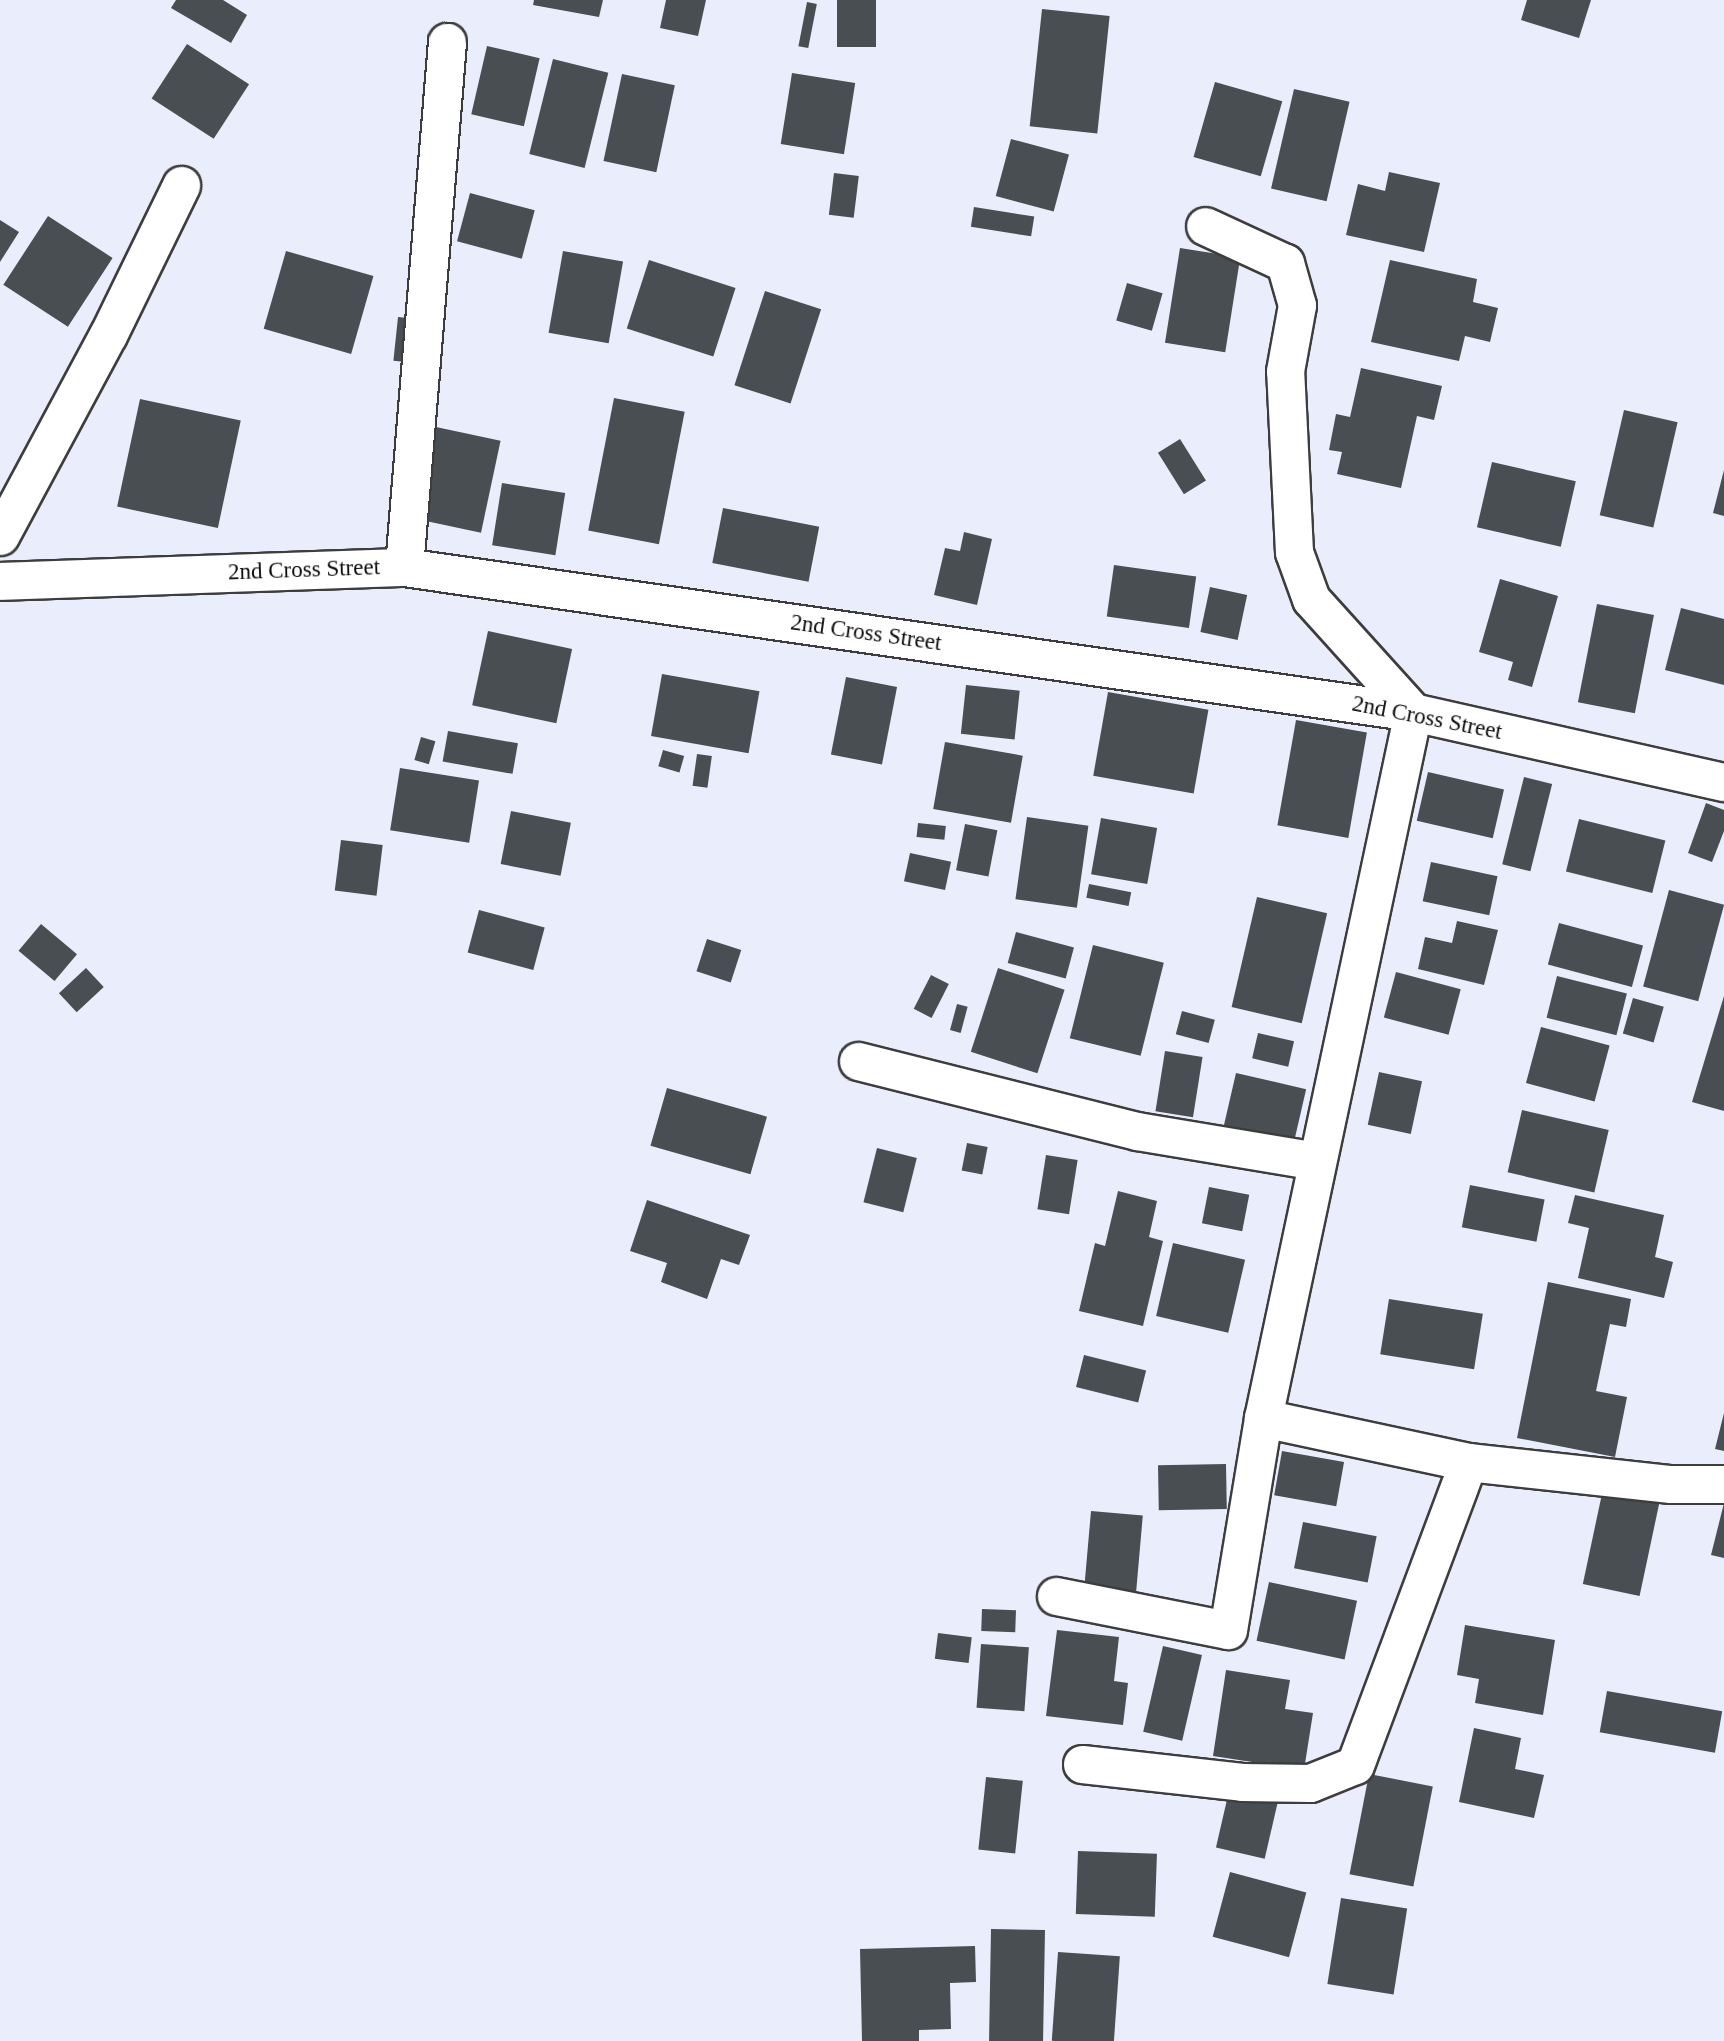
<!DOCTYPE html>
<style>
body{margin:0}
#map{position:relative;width:1724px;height:2041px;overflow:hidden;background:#eaeefc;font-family:"Times New Roman",serif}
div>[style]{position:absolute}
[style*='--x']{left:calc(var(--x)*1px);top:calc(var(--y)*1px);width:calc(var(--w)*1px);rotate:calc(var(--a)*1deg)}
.building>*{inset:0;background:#484e51;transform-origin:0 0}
.roads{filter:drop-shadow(2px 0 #3d3d3d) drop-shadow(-2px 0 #3d3d3d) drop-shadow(0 2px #3d3d3d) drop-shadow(0 -2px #3d3d3d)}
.street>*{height:37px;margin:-18.5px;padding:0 18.5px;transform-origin:18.5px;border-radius:18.5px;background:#fff}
span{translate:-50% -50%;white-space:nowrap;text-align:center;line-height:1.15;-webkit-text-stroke:7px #fff;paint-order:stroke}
.street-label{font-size:23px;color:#0a0a0a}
</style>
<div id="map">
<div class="building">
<div style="clip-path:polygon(176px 0,223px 0,247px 15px,231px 43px,171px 8px)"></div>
<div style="clip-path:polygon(534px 0,603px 0,599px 17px,533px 5px)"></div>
<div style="clip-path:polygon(666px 0,706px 0,698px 36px,660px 28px)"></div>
<div style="left:837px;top:0;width:39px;height:47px"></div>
<div style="clip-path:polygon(1527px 0,1591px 0,1579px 38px,1521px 20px)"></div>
<div style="left:807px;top:2px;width:10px;height:45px;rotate:11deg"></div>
<div style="left:1042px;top:9px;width:68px;height:118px;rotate:6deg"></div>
<div style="left:187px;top:44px;width:74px;height:65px;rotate:33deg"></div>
<div style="left:487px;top:46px;width:54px;height:70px;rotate:13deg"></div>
<div style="left:553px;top:59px;width:57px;height:98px;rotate:14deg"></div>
<div style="left:792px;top:73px;width:64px;height:72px;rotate:9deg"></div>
<div style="left:622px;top:74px;width:54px;height:89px;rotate:12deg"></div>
<div style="left:1215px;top:82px;width:70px;height:78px;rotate:16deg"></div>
<div style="left:1294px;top:89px;width:57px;height:102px;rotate:13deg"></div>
<div style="left:1011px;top:139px;width:60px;height:59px;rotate:15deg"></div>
<div style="clip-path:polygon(1389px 172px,1440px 183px,1424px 252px,1346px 235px,1358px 184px,1385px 191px)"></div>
<div style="left:834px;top:173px;width:25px;height:42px;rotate:7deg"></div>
<div style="left:470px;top:193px;width:67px;height:50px;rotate:15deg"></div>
<div style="left:974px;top:207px;width:61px;height:20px;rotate:9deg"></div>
<div style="left:48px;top:216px;width:77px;height:82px;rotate:33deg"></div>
<div style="clip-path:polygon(0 220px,19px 232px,0 262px)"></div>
<div style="left:1180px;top:248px;width:61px;height:96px;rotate:9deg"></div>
<div style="left:286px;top:251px;width:91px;height:81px;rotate:16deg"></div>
<div style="left:563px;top:251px;width:61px;height:83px;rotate:10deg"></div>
<div style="left:649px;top:260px;width:91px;height:72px;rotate:18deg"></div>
<div style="clip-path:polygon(1390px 260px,1477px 279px,1473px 302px,1498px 308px,1490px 342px,1465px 336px,1459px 361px,1371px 342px)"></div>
<div style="left:1127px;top:283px;width:37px;height:39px;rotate:16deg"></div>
<div style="left:765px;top:291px;width:59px;height:99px;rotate:18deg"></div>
<div style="left:398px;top:317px;width:20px;height:44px;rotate:6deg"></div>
<div style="clip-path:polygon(1361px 368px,1442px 386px,1434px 420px,1417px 416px,1401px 488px,1337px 474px,1342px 452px,1329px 450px,1336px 414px,1350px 417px)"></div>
<div style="left:614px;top:398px;width:72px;height:135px;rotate:11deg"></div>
<div style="left:140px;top:399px;width:103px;height:110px;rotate:12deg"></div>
<div style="left:1624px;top:410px;width:55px;height:108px;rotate:13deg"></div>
<div style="left:436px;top:427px;width:66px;height:94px;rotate:12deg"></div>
<div style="left:1180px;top:439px;width:49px;height:26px;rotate:58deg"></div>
<div style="left:1492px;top:462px;width:86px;height:67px;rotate:13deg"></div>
<div style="clip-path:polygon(1724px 470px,1724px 516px,1713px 513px)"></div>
<div style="left:502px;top:483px;width:64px;height:63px;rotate:9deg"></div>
<div style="left:723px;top:508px;width:98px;height:56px;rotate:11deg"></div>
<div style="clip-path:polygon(964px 532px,992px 539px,977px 605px,934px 595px,945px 548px,960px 551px)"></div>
<div style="left:1114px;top:565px;width:83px;height:52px;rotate:8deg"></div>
<div style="clip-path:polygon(1500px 579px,1558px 596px,1532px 687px,1508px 680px,1513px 662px,1479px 652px)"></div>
<div style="left:1210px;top:587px;width:38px;height:46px;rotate:12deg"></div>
<div style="left:1597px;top:604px;width:58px;height:100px;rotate:11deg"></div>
<div style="clip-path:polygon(1681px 608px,1724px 619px,1724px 685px,1665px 670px)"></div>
<div style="left:488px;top:631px;width:86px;height:76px;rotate:12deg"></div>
<div style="left:662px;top:674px;width:99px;height:63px;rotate:10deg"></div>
<div style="left:846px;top:677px;width:52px;height:79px;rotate:11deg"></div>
<div style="left:966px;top:685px;width:54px;height:49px;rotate:6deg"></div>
<div style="left:1108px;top:692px;width:102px;height:85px;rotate:10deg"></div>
<div style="left:1296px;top:720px;width:72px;height:107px;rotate:10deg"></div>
<div style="left:448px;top:731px;width:71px;height:31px;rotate:10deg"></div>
<div style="left:421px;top:737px;width:15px;height:24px;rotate:16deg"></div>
<div style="left:945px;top:742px;width:79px;height:68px;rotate:10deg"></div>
<div style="left:663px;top:750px;width:22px;height:17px;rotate:16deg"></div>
<div style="left:697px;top:754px;width:15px;height:32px;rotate:8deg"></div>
<div style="left:400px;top:768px;width:80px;height:63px;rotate:9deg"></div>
<div style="left:1428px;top:772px;width:78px;height:50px;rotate:13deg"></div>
<div style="left:1524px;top:777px;width:29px;height:90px;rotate:14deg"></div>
<div style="clip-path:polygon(1706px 803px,1724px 810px,1724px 831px,1712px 862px,1688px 853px)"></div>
<div style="left:511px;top:811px;width:61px;height:54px;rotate:11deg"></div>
<div style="left:1027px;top:817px;width:62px;height:83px;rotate:8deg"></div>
<div style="left:1101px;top:818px;width:57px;height:57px;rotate:10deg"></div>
<div style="left:1579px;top:819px;width:89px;height:54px;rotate:14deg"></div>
<div style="left:918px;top:823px;width:28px;height:14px;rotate:6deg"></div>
<div style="left:965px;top:824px;width:33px;height:47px;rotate:11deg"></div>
<div style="left:341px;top:840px;width:42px;height:51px;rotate:7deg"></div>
<div style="left:910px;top:853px;width:42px;height:29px;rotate:12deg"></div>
<div style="left:1431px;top:862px;width:68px;height:40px;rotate:12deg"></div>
<div style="left:1089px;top:884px;width:43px;height:14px;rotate:11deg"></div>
<div style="left:1669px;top:890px;width:57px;height:100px;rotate:15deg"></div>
<div style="left:1257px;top:897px;width:72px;height:113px;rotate:13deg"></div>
<div style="left:479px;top:910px;width:68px;height:44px;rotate:15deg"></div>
<div style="clip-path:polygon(1457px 921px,1498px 930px,1484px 985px,1418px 969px,1425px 937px,1452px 943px)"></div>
<div style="left:1559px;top:923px;width:87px;height:43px;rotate:15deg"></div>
<div style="left:41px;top:924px;width:47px;height:35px;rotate:40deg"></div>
<div style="left:1016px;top:932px;width:60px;height:32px;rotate:15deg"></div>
<div style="left:707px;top:939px;width:36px;height:34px;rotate:18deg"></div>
<div style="left:1093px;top:945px;width:73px;height:96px;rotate:14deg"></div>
<div style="left:86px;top:968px;width:26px;height:37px;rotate:47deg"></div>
<div style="left:998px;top:968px;width:70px;height:88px;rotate:18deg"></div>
<div style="left:1396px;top:972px;width:67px;height:47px;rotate:15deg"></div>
<div style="left:931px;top:975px;width:20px;height:38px;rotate:27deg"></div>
<div style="left:1557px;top:976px;width:72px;height:43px;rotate:14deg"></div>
<div style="clip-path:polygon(1724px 996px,1724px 1111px,1692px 1102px)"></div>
<div style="left:1633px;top:998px;width:32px;height:37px;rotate:16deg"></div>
<div style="left:957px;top:1004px;width:11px;height:27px;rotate:15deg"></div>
<div style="left:1182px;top:1011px;width:34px;height:24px;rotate:15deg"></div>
<div style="left:1541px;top:1027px;width:71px;height:58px;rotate:15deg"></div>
<div style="left:1258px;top:1033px;width:37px;height:26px;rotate:13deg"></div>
<div style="left:1165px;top:1051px;width:38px;height:61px;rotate:9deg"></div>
<div style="left:1379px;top:1072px;width:44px;height:54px;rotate:12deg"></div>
<div style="left:1236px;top:1073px;width:72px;height:57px;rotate:13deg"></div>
<div style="left:667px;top:1088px;width:104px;height:60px;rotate:16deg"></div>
<div style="left:1522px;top:1110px;width:89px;height:64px;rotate:13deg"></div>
<div style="left:967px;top:1143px;width:21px;height:28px;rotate:11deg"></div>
<div style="left:877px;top:1148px;width:41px;height:56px;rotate:14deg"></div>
<div style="left:1046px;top:1155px;width:32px;height:55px;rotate:9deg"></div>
<div style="left:1470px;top:1185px;width:76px;height:43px;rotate:11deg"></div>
<div style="left:1209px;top:1187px;width:41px;height:37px;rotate:11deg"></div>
<div style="clip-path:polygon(1118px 1191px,1157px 1201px,1149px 1237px,1163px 1241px,1143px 1326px,1079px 1311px,1095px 1243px,1105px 1246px)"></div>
<div style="clip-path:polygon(1575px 1195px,1664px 1215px,1655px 1257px,1673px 1262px,1664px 1298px,1578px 1278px,1589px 1228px,1568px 1223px)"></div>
<div style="clip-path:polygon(647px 1200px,750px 1235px,739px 1265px,721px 1259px,707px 1299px,661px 1282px,667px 1263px,630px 1251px)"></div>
<div style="left:1173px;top:1243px;width:74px;height:75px;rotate:13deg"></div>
<div style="clip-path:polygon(1548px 1282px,1631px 1299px,1626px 1327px,1610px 1324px,1596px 1391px,1627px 1397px,1615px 1457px,1517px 1438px)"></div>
<div style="left:1389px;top:1299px;width:95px;height:56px;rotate:9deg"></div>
<div style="left:1084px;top:1355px;width:64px;height:33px;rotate:14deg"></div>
<div style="clip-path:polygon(1724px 1413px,1724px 1451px,1715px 1449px)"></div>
<div style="left:1282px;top:1451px;width:63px;height:45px;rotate:10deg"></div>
<div style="left:1226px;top:1464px;width:45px;height:68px;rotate:89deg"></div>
<div style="left:1603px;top:1489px;width:58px;height:97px;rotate:12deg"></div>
<div style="clip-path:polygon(1724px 1503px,1724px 1558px,1711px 1555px)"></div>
<div style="left:1091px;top:1511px;width:52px;height:78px;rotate:5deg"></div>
<div style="left:1303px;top:1522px;width:75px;height:47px;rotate:11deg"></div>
<div style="left:1269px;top:1582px;width:90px;height:60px;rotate:12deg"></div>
<div style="left:982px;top:1609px;width:34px;height:22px;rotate:2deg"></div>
<div style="clip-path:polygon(1465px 1625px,1555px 1640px,1543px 1715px,1475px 1703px,1479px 1679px,1457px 1675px)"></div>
<div style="clip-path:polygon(1057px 1630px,1119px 1637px,1114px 1681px,1128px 1683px,1123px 1725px,1046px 1716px)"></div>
<div style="left:938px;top:1633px;width:34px;height:26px;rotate:7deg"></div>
<div style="left:981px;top:1644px;width:48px;height:64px;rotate:4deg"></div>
<div style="left:1163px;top:1646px;width:40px;height:88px;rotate:13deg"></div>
<div style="clip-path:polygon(1226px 1670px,1290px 1680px,1285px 1709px,1313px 1713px,1304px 1770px,1213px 1756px)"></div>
<div style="left:1607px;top:1691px;width:117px;height:42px;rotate:10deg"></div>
<div style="clip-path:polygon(1474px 1728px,1521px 1738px,1515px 1769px,1544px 1775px,1534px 1818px,1459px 1802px)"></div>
<div style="left:1369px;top:1774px;width:65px;height:102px;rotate:11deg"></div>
<div style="left:986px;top:1777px;width:37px;height:73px;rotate:6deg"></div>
<div style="left:1229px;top:1791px;width:50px;height:58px;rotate:13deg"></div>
<div style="left:1078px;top:1851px;width:79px;height:63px;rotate:2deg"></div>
<div style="left:1230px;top:1872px;width:79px;height:67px;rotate:15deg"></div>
<div style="left:1341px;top:1898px;width:67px;height:87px;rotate:9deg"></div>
<div style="left:991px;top:1929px;width:54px;height:112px;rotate:1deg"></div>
<div style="clip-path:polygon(975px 1946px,976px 1982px,950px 1983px,951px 2029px,919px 2030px,919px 2041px,862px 2041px,860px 1949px)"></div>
<div style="left:1058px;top:1952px;width:62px;height:89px;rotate:4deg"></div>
</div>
<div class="roads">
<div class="street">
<div style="--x:0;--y:536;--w:228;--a:-61.8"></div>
<div style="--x:108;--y:335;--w:167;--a:-64"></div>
<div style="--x:404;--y:567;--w:527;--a:-85.32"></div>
<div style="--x:0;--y:581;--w:404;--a:-2"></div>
<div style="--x:404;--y:567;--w:1019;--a:8.18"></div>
<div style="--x:1413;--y:712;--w:319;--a:12.7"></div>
<div style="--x:858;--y:1061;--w:288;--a:14.1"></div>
<div style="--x:1137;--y:1131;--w:182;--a:9.5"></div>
<div style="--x:1263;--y:1418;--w:210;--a:12.1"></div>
<div style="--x:1468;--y:1462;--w:204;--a:6.2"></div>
<div style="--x:1671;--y:1484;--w:53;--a:0"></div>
<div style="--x:1056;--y:1596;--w:175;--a:11.2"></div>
<div style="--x:1228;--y:1630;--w:215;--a:-80.6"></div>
<div style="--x:1263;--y:1418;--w:722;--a:-78.01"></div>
<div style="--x:1413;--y:712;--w:152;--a:-132.1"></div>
<div style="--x:1311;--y:599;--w:50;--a:-109.9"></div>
<div style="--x:1294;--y:552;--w:181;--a:-92.8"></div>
<div style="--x:1285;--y:371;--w:67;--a:-79.7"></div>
<div style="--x:1297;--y:305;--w:44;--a:-105.9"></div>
<div style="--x:1285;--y:263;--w:88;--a:-155.2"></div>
<div style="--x:1082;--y:1764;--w:161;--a:6.4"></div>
<div style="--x:1242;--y:1782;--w:68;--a:0.8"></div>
<div style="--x:1310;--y:1783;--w:48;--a:-21.8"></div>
<div style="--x:1355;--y:1765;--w:323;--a:-69.5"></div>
</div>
</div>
<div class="street-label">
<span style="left:304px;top:570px;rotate:-2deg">2nd Cross Street</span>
<span style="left:866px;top:633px;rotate:8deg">2nd Cross Street</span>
<span style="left:1427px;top:718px;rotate:11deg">2nd Cross Street</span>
</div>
</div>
